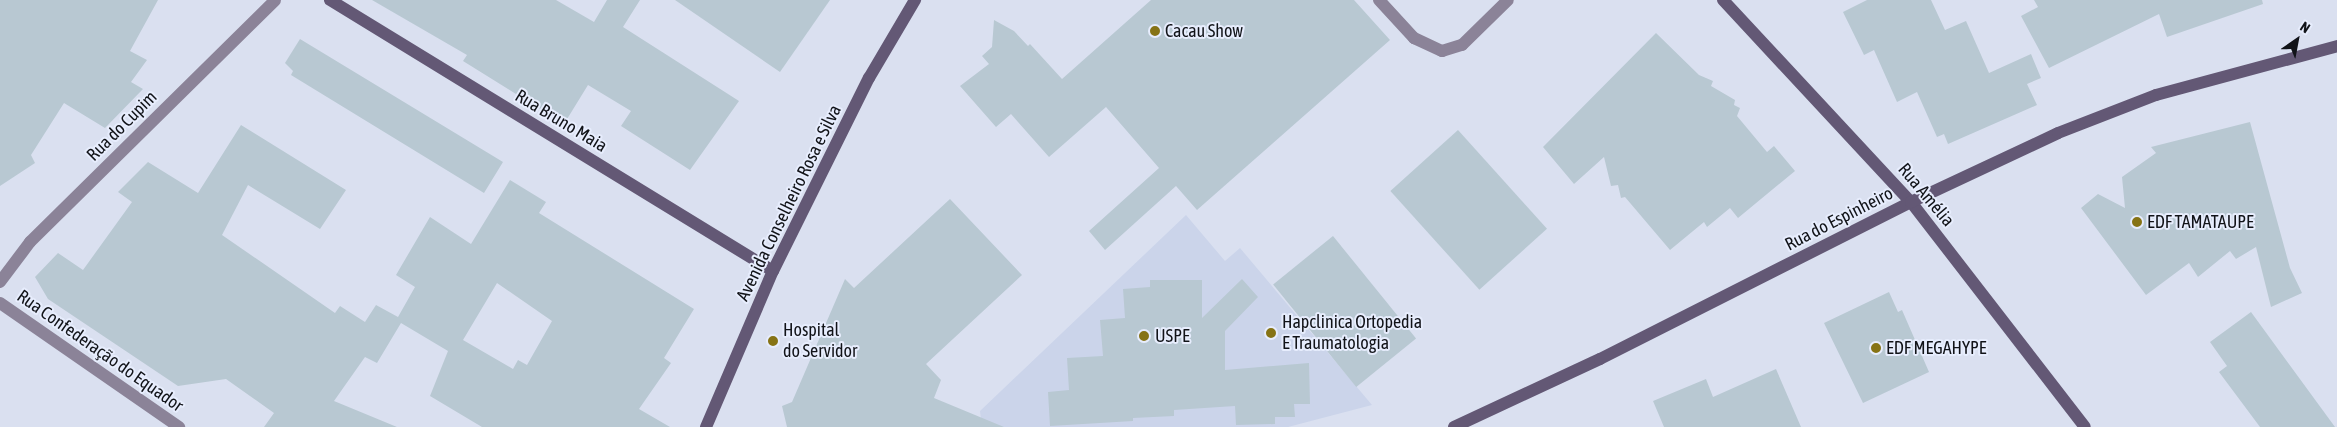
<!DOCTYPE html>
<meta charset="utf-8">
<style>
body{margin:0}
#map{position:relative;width:2337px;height:427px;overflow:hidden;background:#dae0f0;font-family:"Asap Condensed",sans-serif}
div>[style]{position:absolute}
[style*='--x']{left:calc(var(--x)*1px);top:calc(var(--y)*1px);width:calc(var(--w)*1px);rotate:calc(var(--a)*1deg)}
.built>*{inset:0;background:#cbd4ea}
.building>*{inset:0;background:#b8c8d2;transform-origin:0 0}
.lane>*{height:12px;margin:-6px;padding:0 6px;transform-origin:6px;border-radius:6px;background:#8b8398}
.street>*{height:12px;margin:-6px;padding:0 6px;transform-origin:6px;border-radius:6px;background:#8b8398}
.secondary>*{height:12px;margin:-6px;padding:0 6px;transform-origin:6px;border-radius:6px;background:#635875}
.dots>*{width:14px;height:14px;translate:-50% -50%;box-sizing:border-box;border:2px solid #e7edfd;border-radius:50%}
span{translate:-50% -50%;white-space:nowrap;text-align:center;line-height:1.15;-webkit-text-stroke:4px #e7edfd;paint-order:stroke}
.poi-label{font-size:18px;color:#111318}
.left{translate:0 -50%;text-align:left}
.street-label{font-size:18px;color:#111318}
.north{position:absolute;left:2272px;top:15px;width:50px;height:50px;-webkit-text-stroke:4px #e7edfd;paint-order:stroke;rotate:33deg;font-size:14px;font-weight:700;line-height:20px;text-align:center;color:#111318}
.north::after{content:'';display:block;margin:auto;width:18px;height:22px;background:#111318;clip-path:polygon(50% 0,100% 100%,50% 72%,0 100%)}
</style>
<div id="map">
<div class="built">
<div style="clip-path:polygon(1186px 215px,1225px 261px,1240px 248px,1372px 405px,1288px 427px,982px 427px,980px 411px)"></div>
</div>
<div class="building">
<div style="clip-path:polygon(0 0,158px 0,130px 51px,147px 60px,131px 82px,143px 89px,105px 128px,64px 103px,31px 155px,35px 163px,0 186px)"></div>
<div style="clip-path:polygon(372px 0,556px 0,594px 22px,607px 0,640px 0,623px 27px,739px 101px,690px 170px,621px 126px,631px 111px,588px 85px,564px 124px,463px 61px,467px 55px)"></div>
<div style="clip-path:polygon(675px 0,830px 0,780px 72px)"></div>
<div style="clip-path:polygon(1151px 0,1354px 0,1390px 40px,1197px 210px,1176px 186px,1105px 250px,1089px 231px,1159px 168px,1106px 107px,1049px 157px,1011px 114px,996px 127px,960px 86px,989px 64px,982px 56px,992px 47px,994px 20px,1014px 31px,1028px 46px,1030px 44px,1062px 79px)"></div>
<div style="clip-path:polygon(1867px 0,1931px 0,1945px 30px,1966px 21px,1989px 73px,2031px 54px,2041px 78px,2027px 84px,2037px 105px,1948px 144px,1944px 134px,1937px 137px,1917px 92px,1897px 102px,1874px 50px,1864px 55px,1843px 12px)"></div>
<div style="clip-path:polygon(2034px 0,2262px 0,2263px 4px,2167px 37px,2159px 14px,2049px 68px,2021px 16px,2038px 7px)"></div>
<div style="clip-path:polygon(1656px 33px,1699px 75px,1713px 81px,1711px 86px,1735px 100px,1734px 105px,1740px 108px,1737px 116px,1767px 152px,1774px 146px,1795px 171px,1738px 218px,1730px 208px,1707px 227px,1704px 222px,1670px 250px,1625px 197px,1621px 198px,1618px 185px,1611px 186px,1604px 157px,1574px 184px,1543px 147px)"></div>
<div style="clip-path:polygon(300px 39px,503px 162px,484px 193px,291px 75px,293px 71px,285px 63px)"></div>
<div style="clip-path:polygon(2250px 122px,2290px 268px,2302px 293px,2271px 307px,2256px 247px,2236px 259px,2230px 251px,2198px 277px,2189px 263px,2146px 295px,2081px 208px,2098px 194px,2125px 208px,2122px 177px,2156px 153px,2151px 147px)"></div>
<div style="clip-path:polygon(evenodd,241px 125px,346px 190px,320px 229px,248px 185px,222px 235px,335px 313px,340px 306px,365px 322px,376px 305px,398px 317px,415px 287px,396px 275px,430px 217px,471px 244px,510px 180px,546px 202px,539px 213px,694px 309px,664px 358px,671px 363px,639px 409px,670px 427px,482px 427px,430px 396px,448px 351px,401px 323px,377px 363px,365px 357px,334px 401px,397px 427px,264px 427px,274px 413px,226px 379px,178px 386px,48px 299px,35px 277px,58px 253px,83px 270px,132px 202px,118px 192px,148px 162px,198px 193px,241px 125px,497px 283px,552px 321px,527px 365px,518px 360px,513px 369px,463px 340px,497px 283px)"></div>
<div style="left:1458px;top:130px;width:133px;height:91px;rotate:48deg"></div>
<div style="clip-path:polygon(950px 199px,1022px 275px,926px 364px,941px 380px,934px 398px,1004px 427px,787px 427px,782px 406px,792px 402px,845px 279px,854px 288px)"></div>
<div style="left:1333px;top:236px;width:132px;height:77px;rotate:51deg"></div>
<div style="clip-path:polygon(1242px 279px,1258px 297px,1225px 331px,1225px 370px,1309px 363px,1310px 404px,1294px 404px,1295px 417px,1275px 417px,1275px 424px,1236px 425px,1235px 406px,1174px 410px,1174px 416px,1133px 418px,1133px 421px,1050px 426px,1048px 392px,1069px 390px,1067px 358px,1103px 356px,1100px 320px,1125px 318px,1123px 289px,1150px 287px,1150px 280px,1202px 280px,1202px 318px)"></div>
<div style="clip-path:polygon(1889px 292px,1898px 312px,1902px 310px,1929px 372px,1863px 403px,1824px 323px)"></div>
<div style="clip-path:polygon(2251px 312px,2335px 427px,2260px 427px,2219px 372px,2227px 366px,2210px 342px)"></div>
<div style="clip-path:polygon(1776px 369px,1801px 427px,1664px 427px,1653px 401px,1706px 379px,1713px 397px)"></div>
</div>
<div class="lane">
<div style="--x:1379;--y:0;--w:52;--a:47.4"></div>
<div style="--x:1414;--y:38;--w:31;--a:25"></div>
<div style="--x:1442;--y:51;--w:21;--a:-17"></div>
<div style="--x:1462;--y:45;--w:64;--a:-44.4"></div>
</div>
<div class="street">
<div style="--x:0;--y:282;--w:50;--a:-53.1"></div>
<div style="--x:30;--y:242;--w:344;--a:-44.6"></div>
<div style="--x:0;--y:303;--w:218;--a:34.7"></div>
</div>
<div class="secondary">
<div style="--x:330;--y:0;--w:519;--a:31.46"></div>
<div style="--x:1723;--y:0;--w:276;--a:47.1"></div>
<div style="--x:1911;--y:202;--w:284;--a:52.3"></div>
<div style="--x:706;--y:427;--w:170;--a:-66.8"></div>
<div style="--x:773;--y:271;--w:216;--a:-63.6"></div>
<div style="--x:869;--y:78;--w:91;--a:-59.5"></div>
<div style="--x:1454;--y:427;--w:161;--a:-25"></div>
<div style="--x:1600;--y:359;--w:348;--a:-26.8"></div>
<div style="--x:1911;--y:202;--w:162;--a:-25.1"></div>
<div style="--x:2058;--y:133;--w:105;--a:-21.2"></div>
<div style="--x:2156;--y:95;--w:188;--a:-15.1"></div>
</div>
<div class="dots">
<div style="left:1155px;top:31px;background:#867315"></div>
<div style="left:2137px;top:222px;background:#867315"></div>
<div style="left:1271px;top:333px;background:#867315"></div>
<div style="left:1144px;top:336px;background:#867315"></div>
<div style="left:773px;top:341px;background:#867315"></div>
<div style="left:1876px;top:348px;background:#867315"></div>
</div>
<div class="poi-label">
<span class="left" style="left:1165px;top:31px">Cacau Show</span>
<span class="left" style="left:2147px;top:222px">EDF TAMATAUPE</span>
<span class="left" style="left:1282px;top:333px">Hapclinica Ortopedia<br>E Traumatologia</span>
<span class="left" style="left:783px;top:341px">Hospital<br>do Servidor</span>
<span class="left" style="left:1155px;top:336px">USPE</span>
<span class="left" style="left:1886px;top:348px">EDF MEGAHYPE</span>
</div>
<div class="street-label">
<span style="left:561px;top:121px;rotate:31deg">Rua Bruno Maia</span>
<span style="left:122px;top:126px;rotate:-45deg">Rua do Cupim</span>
<span style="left:1926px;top:195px;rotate:50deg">Rua Amélia</span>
<span style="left:789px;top:203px;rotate:-64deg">Avenida Conselheiro Rosa e Silva</span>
<span style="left:1839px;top:219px;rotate:-27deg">Rua do Espinheiro</span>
<span style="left:100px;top:351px;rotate:35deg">Rua Confederação do Equador</span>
</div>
<div class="north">N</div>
</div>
